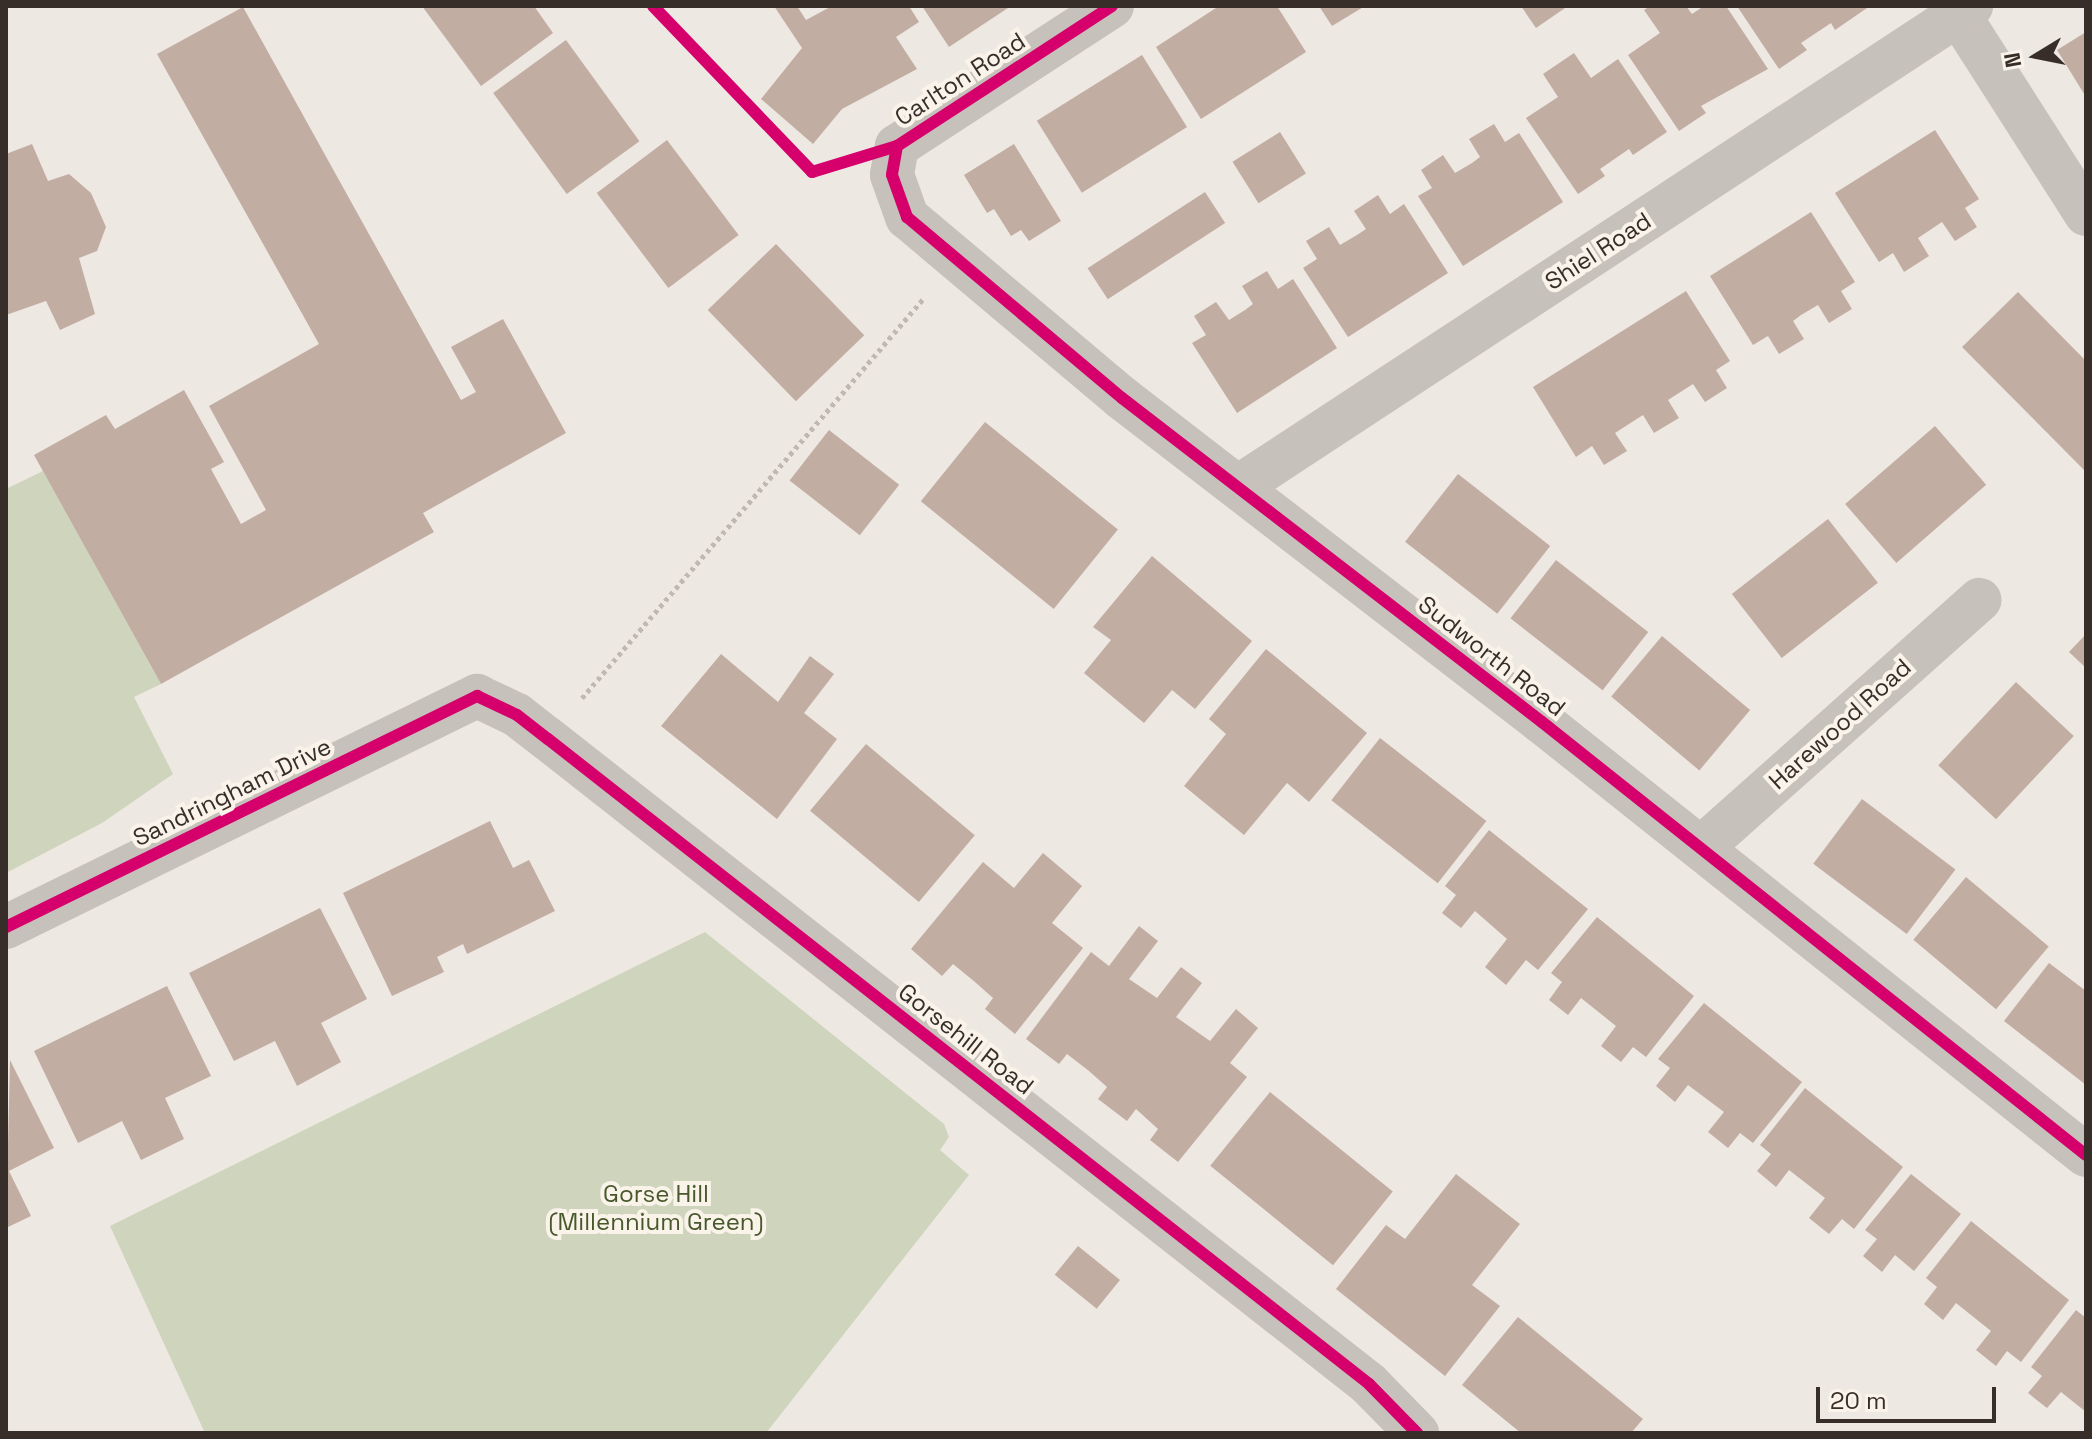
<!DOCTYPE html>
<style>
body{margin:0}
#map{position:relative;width:2092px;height:1439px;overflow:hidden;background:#eee8e2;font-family:"Space Grotesk",sans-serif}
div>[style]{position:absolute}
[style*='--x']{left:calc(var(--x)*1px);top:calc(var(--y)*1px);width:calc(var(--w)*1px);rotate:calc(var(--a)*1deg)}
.green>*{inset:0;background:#cfd4bc}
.building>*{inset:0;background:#c2ada3;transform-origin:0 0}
.path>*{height:5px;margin-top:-2.5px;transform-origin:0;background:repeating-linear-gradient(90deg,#c0b9b3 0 4px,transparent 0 8px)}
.minor>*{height:44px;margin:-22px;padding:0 22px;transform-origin:22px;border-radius:22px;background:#c7c1bb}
.cycleway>*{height:12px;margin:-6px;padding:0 6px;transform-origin:6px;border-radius:6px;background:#d6006c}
span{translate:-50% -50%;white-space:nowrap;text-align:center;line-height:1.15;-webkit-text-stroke:8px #faf3ea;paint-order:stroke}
.street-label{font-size:24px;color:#382e29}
.park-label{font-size:24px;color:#47582b}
.frame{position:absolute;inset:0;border:8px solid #382e29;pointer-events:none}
.north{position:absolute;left:1996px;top:16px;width:80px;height:80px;-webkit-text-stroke:6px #faf3ea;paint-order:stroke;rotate:260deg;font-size:22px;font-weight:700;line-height:32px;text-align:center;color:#382e29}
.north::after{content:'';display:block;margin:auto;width:28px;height:36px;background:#382e29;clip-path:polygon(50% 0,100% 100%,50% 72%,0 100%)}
.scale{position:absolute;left:1816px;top:1387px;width:180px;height:36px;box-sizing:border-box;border:4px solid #382e29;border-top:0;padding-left:10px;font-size:24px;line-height:28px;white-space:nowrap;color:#382e29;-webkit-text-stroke:6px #faf3ea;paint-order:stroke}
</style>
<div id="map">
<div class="green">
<div style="clip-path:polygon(43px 471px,161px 684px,134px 697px,173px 774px,102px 823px,6px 873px,6px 489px)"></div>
<div style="clip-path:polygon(705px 932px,944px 1124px,949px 1137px,940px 1150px,969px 1175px,766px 1433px,205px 1433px,110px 1226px)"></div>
</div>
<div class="building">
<div style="clip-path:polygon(422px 6px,534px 6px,553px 33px,481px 86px)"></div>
<div style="clip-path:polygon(774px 6px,797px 6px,806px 20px,832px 6px,909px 6px,919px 22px,896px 37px,917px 69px,842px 109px,813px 144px,761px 99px,802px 48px)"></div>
<div style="clip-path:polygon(922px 6px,1011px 6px,949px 47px)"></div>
<div style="clip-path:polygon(1219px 6px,1277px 6px,1306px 52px,1201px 119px,1156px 47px)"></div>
<div style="clip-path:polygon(1319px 6px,1365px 6px,1332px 26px)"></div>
<div style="clip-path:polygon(1521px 6px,1568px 6px,1536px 28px)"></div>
<div style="clip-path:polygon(1650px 6px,1686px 6px,1692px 14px,1704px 6px,1726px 6px,1768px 69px,1701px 106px,1706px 113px,1679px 131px,1628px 55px,1660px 33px,1644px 10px)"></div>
<div style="clip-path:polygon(1737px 6px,1870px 6px,1835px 30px,1831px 23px,1801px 43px,1807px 50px,1779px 69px)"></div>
<div style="clip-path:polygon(243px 7px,461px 400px,476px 392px,451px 347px,503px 319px,566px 433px,423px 513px,434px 532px,161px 684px,34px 455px,106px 415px,115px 429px,184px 390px,224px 462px,211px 469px,241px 524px,266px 510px,209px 406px,319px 344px,157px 54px)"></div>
<div style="clip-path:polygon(2086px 32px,2086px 97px,2057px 50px)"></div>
<div style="left:566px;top:40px;width:125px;height:90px;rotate:54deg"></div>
<div style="clip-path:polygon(1574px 53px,1591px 78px,1618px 59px,1667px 132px,1633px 155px,1629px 149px,1600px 169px,1605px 176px,1578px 194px,1526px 118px,1558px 97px,1543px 74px)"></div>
<div style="left:1142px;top:55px;width:85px;height:124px;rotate:58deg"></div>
<div style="clip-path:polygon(1494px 124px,1505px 142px,1519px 133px,1563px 202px,1463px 266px,1418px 196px,1432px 188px,1421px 170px,1443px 155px,1455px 173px,1472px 163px,1480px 157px,1469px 139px)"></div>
<div style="clip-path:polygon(1935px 130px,1979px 199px,1965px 208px,1977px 227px,1955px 241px,1942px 222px,1918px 238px,1929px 256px,1904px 272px,1893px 253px,1879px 262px,1835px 193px)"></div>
<div style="left:1280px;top:132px;width:49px;height:56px;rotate:58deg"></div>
<div style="left:667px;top:140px;width:119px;height:88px;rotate:53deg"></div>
<div style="clip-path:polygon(32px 144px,48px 181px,69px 174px,91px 193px,106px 227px,97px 251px,79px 258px,95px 314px,60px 330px,46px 301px,6px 315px,6px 154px)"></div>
<div style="clip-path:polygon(1014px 144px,1061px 221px,1029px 241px,1021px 230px,1011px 236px,994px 209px,987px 213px,964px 175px)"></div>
<div style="left:1205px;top:192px;width:37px;height:140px;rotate:57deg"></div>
<div style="clip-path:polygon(1378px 195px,1390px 214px,1404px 204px,1448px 273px,1348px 337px,1303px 268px,1317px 259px,1306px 241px,1329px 227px,1340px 245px,1357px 235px,1366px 229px,1354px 211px)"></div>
<div style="clip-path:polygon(1811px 212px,1855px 282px,1841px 291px,1852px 309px,1829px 323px,1818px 305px,1801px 315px,1793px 321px,1804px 339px,1779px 354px,1768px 336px,1753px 345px,1710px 276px)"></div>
<div style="left:776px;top:244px;width:127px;height:95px;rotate:46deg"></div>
<div style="clip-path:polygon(1267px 271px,1278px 289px,1293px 279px,1337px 348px,1237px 413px,1192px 343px,1206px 335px,1194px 316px,1216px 302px,1229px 320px,1245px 310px,1253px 304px,1242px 286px)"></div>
<div style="clip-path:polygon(1686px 291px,1730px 361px,1716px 370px,1727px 388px,1705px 402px,1693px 384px,1668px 400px,1679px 418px,1654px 433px,1643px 415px,1615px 433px,1627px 451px,1604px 465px,1592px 446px,1576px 457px,1533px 387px)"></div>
<div style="clip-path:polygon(2018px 292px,2086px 361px,2086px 472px,1962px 347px)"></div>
<div style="left:985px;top:422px;width:171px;height:102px;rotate:39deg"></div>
<div style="left:1935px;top:426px;width:78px;height:119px;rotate:49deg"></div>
<div style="left:829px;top:430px;width:89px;height:64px;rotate:38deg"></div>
<div style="left:1458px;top:474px;width:117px;height:86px;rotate:38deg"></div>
<div style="left:1828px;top:519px;width:81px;height:122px;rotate:52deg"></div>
<div style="clip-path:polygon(1152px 556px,1252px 641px,1195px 709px,1172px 690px,1144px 723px,1084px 673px,1111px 640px,1093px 627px)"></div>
<div style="left:1556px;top:560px;width:117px;height:74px;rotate:38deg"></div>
<div style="clip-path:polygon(2086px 634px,2086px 668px,2069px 652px)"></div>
<div style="left:1662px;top:636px;width:115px;height:79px;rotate:40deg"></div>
<div style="clip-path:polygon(1266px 649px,1367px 733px,1309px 802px,1287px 783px,1244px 835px,1184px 786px,1226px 734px,1209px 719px)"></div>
<div style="clip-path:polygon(721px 654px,778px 702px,810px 656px,834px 674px,804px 713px,837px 739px,777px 819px,661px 726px)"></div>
<div style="left:2016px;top:682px;width:79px;height:114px;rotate:43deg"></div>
<div style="left:1380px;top:738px;width:135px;height:79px;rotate:38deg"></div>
<div style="left:866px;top:744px;width:142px;height:87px;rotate:40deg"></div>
<div style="left:1862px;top:799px;width:117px;height:81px;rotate:37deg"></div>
<div style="clip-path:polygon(490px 821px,513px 868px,529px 860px,555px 911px,467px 954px,463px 944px,437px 957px,444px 972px,392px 996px,343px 893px)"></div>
<div style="clip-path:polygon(1489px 830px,1588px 909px,1538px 970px,1526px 960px,1506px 985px,1485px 967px,1507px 939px,1475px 911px,1461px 928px,1442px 913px,1456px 895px,1445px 886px)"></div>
<div style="clip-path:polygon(1043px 853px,1082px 886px,1052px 923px,1083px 948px,1015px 1034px,985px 1009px,993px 998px,975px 982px,953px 964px,942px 976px,911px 949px,983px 862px,1014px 888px)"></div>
<div style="left:1966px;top:877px;width:108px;height:82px;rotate:40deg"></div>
<div style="clip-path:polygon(320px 908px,367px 999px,321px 1023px,341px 1062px,297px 1086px,275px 1041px,234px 1061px,189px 973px)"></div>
<div style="clip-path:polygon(1597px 917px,1694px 996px,1646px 1057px,1633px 1047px,1621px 1062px,1601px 1046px,1616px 1026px,1581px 998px,1568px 1015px,1549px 1000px,1562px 982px,1551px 973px)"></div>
<div style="clip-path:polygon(1139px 926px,1158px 941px,1129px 979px,1157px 998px,1181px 967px,1202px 983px,1176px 1017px,1210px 1041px,1236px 1009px,1258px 1028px,1230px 1063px,1247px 1077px,1178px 1162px,1150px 1140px,1158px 1129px,1136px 1109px,1127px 1121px,1098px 1099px,1107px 1087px,1089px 1071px,1067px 1054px,1059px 1064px,1026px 1039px,1091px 952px,1109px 966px)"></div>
<div style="clip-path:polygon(2049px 963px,2086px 991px,2086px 1085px,2004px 1021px)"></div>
<div style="clip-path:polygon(167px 986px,211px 1076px,165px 1098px,184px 1139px,141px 1160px,122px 1121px,78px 1143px,34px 1051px)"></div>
<div style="clip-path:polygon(1704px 1003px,1802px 1082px,1753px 1143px,1740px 1133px,1728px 1148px,1708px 1132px,1724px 1112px,1688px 1085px,1675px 1102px,1656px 1086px,1670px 1068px,1658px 1059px)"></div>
<div style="clip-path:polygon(10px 1060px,54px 1148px,9px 1171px,31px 1216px,6px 1228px)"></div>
<div style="clip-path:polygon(1805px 1088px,1903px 1167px,1854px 1229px,1842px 1219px,1829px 1234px,1809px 1218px,1825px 1198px,1789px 1170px,1776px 1187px,1757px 1171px,1771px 1154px,1760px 1145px)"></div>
<div style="left:1270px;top:1092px;width:158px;height:95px;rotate:39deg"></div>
<div style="clip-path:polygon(1456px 1174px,1520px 1224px,1472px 1285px,1500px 1306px,1445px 1376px,1336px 1289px,1386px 1225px,1405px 1239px)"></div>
<div style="clip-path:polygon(1911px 1174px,1961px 1214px,1914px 1271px,1895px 1255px,1882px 1272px,1863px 1256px,1877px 1239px,1865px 1230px)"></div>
<div style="clip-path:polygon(1971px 1221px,2069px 1300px,2021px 1362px,2007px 1351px,1996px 1366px,1976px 1350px,1991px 1331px,1956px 1303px,1943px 1320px,1924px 1304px,1937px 1287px,1926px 1278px)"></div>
<div style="left:1078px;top:1246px;width:54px;height:37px;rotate:39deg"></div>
<div style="clip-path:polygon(2076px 1310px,2086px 1318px,2086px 1412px,2061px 1392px,2047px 1408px,2028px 1393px,2042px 1376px,2031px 1367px)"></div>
<div style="clip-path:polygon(1518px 1317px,1643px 1419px,1631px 1433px,1521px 1433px,1462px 1385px)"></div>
</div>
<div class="path">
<div style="--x:582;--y:698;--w:526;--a:-49.47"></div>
</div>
<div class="minor">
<div style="--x:1112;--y:6;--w:257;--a:146.9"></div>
<div style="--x:897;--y:146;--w:29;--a:100"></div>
<div style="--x:892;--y:175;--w:45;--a:70.3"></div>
<div style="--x:907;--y:217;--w:281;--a:40.1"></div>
<div style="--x:1122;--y:398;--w:530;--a:37.65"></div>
<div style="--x:1542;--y:722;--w:695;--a:38.52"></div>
<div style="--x:1953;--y:6;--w:247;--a:57.4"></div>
<div style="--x:1238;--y:487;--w:877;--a:-33.27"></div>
<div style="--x:1701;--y:848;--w:373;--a:-41.7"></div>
<div style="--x:6;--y:927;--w:525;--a:-26.13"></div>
<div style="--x:477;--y:696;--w:44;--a:25.4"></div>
<div style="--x:517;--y:715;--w:39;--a:38"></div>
<div style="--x:548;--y:739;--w:1044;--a:38.15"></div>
<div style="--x:1369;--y:1384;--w:69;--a:45.6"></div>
</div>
<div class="cycleway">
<div style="--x:653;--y:6;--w:230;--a:46.2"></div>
<div style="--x:812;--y:172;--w:89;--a:-17"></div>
<div style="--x:1112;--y:6;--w:257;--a:146.9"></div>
<div style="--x:897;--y:146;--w:29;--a:100"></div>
<div style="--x:892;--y:175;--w:45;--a:70.3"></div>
<div style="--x:907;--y:217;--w:281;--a:40.1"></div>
<div style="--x:1122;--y:398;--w:530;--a:37.65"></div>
<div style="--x:1542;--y:722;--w:695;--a:38.52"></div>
<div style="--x:6;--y:927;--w:525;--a:-26.13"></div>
<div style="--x:477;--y:696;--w:44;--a:25.4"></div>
<div style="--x:517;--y:715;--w:39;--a:38"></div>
<div style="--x:548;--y:739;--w:1044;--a:38.15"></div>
<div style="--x:1369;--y:1384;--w:69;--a:45.6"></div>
</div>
<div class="street-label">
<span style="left:960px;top:79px;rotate:-33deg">Carlton Road</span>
<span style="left:1598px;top:251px;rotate:-33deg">Shiel Road</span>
<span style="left:1492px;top:656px;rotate:38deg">Sudworth Road</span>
<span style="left:1840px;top:724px;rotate:-42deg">Harewood Road</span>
<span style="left:232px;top:792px;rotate:-26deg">Sandringham Drive</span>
<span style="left:966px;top:1039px;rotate:38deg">Gorsehill Road</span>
</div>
<div class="park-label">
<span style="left:656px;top:1208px">Gorse Hill<br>(Millennium Green)</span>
</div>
<div class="frame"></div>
<div class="north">N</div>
<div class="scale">20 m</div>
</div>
